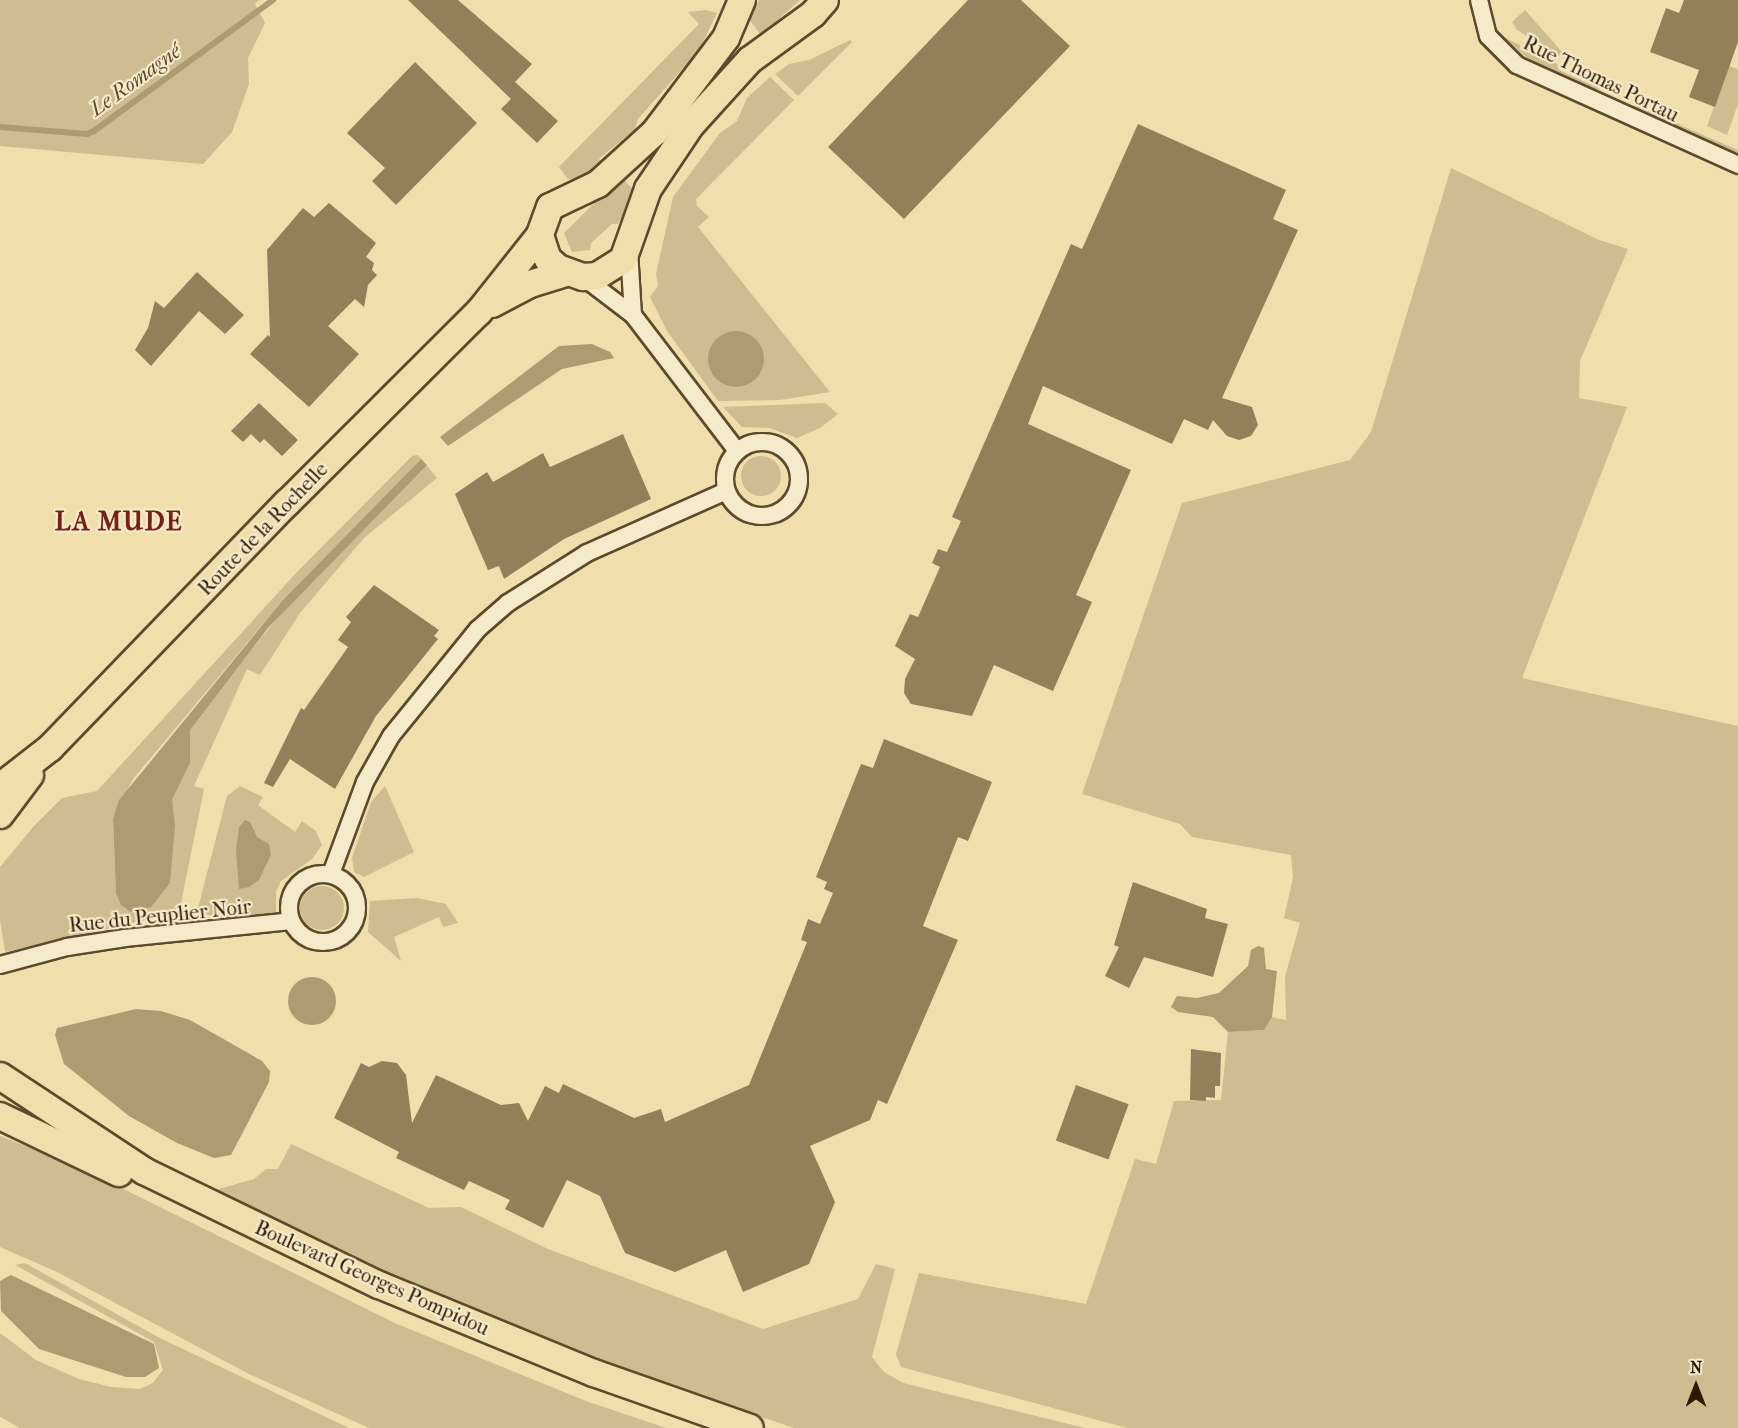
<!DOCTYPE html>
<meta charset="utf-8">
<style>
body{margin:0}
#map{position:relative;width:1738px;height:1428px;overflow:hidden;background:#f0dead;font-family:"IM FELL French Canon",serif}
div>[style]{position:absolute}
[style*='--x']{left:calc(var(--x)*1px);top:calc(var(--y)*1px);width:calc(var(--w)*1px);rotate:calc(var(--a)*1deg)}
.green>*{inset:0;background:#cfbc90}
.round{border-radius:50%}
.water>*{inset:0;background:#ae9b72}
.stream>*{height:6px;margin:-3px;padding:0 3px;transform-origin:3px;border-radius:3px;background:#ae9b72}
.building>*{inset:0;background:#937f5a;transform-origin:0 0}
.roads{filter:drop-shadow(2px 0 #5e4a2b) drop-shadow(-2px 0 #5e4a2b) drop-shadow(0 2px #5e4a2b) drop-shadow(0 -2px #5e4a2b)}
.street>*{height:16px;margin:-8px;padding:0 8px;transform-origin:8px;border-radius:8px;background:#f5eaca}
.street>.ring{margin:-8px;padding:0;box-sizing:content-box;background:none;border:16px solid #f5eaca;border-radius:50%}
.primary>*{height:26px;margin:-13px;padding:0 13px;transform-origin:13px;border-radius:13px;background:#f0dead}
span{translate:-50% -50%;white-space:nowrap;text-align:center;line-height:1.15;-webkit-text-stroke:4.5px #f5eaca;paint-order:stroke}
.street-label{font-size:20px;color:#2e1800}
.water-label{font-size:21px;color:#614c2e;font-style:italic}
.district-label{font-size:26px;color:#7a1f14;font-weight:700;letter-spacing:1.5px}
.north{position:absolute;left:1666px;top:1356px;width:60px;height:60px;-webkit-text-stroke:4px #f5eaca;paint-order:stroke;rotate:0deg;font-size:16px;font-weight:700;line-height:24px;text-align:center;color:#2e1800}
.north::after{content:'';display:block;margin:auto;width:21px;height:27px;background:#2e1800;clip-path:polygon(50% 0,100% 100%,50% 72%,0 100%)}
</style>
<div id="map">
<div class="green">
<div style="clip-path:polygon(0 0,259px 0,255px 4px,265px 23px,248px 58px,249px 84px,232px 132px,203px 164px,0 146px)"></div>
<div style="clip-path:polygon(759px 0,800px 0,761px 35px,749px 19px)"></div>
<div style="clip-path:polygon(706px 10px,717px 13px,699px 50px,638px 119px,635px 129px,599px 159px,606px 168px,583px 178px,568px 179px,559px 167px,699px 24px,688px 12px)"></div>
<div style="clip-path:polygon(1525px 10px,1572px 63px,1517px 30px,1512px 22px)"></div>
<div style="clip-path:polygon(1504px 37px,1557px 64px,1559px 70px,1601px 89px,1590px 90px,1534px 64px)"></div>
<div style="clip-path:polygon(850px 40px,852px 42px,798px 96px,775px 74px,789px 64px,809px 60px)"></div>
<div style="clip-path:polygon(726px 51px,737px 58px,652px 162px,644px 158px)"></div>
<div style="clip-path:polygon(1729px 66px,1738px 69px,1738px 104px,1727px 135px,1707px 126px)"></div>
<div style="clip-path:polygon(770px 77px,794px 100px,696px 199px,697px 206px,709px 217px,698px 227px,830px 392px,780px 400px,718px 401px,667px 331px,650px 297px,658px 286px,656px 274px,673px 197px,720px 133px,737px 121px,747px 98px)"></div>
<div style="clip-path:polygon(1634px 105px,1738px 150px,1738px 152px,1728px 152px,1638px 111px)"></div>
<div style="clip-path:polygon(1451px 168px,1599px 240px,1628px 249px,1580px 361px,1579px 398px,1627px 407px,1522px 678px,1738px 726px,1738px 1428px,1127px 1428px,901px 1367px,896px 1354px,919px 1273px,1086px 1304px,1135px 1159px,1156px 1164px,1174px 1101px,1221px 1100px,1228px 1032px,1264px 1030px,1272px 1017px,1286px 1020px,1285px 977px,1300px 923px,1284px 918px,1293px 877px,1291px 855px,1192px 837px,1180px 824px,1082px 794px,1182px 503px,1350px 460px,1371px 432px)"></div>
<div style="clip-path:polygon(621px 177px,635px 191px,618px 224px,612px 224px,591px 243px,590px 250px,572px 252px,564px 233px)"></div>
<div style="clip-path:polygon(825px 403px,838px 414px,820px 428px,797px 438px,769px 428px,742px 427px,723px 407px)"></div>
<div style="clip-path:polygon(evenodd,418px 455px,437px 478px,364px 538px,300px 613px,260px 675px,247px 669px,194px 786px,204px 789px,181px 903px,172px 914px,5px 952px,0 920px,0 867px,34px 826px,62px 798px,97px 791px,297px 572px,412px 456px,418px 455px,420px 460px,426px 466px,289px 604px,218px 690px,190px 730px,190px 763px,172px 800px,172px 819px,116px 893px,113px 819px,133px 779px,283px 600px,420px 460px)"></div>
<div class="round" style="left:741px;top:456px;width:40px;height:40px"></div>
<div style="clip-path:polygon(240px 786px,263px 797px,258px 805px,295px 832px,302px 821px,316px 831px,322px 845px,312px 859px,281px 881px,276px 892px,276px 914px,228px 919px,199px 913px,198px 908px,227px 796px)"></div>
<div style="clip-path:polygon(385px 786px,414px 852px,364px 877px,354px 872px,352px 858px,371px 802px)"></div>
<div class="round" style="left:300px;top:886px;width:44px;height:44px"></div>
<div style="clip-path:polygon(417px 898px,446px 904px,458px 923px,443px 927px,439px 917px,394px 937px,401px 961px,368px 932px,370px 901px)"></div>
<div style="clip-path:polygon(0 1136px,81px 1168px,397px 1324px,586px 1401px,666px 1428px,369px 1428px,249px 1374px,57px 1272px,0 1247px)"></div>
<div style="clip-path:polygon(291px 1144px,429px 1208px,461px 1207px,548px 1249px,763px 1329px,858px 1299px,876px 1264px,895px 1269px,872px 1357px,884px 1372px,903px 1383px,1085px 1428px,794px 1428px,615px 1368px,426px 1290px,215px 1190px,254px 1179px,266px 1169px,278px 1169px)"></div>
<div style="clip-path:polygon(25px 1263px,158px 1337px,349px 1428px,20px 1428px,0 1417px,0 1333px,36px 1360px,79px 1379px,111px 1387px,140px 1389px,153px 1383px,163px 1370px,154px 1342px,15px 1265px)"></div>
</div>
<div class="water">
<div class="round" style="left:708px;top:331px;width:56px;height:56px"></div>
<div style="clip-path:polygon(592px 344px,610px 352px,614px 358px,562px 369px,448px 446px,440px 437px,559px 346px)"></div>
<div style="clip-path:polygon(421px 459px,427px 465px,268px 628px,190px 730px,190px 763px,172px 800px,175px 826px,170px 883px,151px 907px,131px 912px,121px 905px,116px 893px,113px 819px,119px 800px,283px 600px)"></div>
<div style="clip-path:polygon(245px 820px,250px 822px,257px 837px,269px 844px,271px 855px,259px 880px,249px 887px,239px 889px,236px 851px,239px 827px)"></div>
<div style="clip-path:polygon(1258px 946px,1264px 948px,1266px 969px,1277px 971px,1272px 1017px,1264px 1030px,1228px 1032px,1213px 1017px,1178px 1012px,1171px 1007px,1177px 996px,1197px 998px,1219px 993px,1248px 966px,1251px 950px)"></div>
<div class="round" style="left:288px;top:977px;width:48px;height:48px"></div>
<div style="clip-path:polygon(136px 1009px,161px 1011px,190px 1020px,262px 1061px,270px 1071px,269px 1082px,231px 1155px,214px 1158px,177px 1143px,129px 1116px,64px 1064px,55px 1035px,57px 1028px)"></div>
<div style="clip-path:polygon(11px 1275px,154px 1344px,159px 1368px,145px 1377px,126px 1377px,39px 1349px,1px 1311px,0 1281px)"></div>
</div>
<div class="stream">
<div style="--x:0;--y:127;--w:87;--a:4.6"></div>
<div style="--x:87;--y:134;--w:8;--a:-23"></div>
<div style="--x:94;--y:131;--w:222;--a:-36.2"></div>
</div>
<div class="building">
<div style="clip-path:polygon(408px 0,458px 0,532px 64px,515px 82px,558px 121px,537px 143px,501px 109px,511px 99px)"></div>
<div style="clip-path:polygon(968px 0,1021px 0,1070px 46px,904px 219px,828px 147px)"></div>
<div style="clip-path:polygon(1684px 0,1738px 0,1738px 42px,1715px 107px,1689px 97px,1699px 70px,1650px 52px,1666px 8px,1679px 13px)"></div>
<div style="clip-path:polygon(415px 62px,477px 123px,396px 205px,372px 181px,385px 168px,347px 133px)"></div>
<div style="clip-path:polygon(1138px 124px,1286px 190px,1273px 219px,1298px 230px,1222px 398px,1252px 407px,1258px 425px,1251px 436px,1239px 440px,1227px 436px,1213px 420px,1208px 430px,1184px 419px,1172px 444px,1043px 386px,1028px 424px,1131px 470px,1076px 595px,1092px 602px,1053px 691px,994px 665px,972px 716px,911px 704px,904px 693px,905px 679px,915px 659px,895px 646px,910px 614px,918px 617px,940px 567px,932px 563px,938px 549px,947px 552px,961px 521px,952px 517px,1071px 244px,1082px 249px)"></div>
<div style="clip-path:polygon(329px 203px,376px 243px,366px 257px,374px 263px,372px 270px,377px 275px,368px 285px,364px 307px,355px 299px,328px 326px,359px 354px,309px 407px,250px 354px,268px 335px,270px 337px,267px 250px,303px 208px,314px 217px)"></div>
<div style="clip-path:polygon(197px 272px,244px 315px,225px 334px,199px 311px,151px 366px,135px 350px,148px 328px,155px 301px,164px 308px)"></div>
<div style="clip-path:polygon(259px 403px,298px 440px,282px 456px,264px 439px,260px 443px,251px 434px,243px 442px,231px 431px)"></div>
<div style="clip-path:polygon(623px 434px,651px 499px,564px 539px,504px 579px,499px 566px,488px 570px,455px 494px,487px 472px,493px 482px,543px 453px,550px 467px)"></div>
<div style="clip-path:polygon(374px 585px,439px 630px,434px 636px,438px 639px,376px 716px,335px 789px,290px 759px,273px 787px,264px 783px,301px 708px,304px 710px,348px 647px,338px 640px,351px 622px,346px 617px)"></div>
<div style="clip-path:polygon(884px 739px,992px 782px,968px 841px,958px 837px,923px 926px,958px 940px,887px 1104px,878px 1100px,870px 1120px,810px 1146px,835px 1202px,809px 1264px,743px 1292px,726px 1250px,675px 1272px,625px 1253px,600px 1196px,567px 1180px,543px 1228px,505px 1209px,510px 1200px,469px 1181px,464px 1190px,396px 1158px,399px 1152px,334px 1118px,361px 1063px,369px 1067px,382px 1061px,397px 1063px,406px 1075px,412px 1123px,436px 1075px,501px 1105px,519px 1103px,528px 1121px,545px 1086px,559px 1093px,563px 1084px,634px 1118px,661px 1109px,665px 1122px,749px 1085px,807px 942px,801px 940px,808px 919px,820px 924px,833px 893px,824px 889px,827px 882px,816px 877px,861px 764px,873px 768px)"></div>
<div style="clip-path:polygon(1133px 882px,1207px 909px,1205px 918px,1228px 924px,1213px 977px,1144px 957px,1129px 988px,1105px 976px,1119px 947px,1114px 945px)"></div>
<div style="clip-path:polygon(1191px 1049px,1221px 1053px,1220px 1086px,1215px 1086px,1215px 1098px,1206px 1097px,1206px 1101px,1190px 1100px)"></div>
<div style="left:1076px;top:1085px;width:56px;height:59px;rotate:20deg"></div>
</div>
<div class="roads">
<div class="street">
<div style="--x:1479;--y:0;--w:37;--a:76"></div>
<div style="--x:1488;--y:36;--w:41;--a:45"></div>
<div style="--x:1517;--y:65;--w:243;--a:24.3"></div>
<div style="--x:629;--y:250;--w:65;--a:86.5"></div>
<div style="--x:583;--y:277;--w:63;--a:37.2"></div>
<div style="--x:633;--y:315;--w:171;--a:52.6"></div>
<div class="ring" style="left:725px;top:442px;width:58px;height:58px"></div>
<div class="ring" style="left:289px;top:874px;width:52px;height:52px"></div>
<div style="--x:331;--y:874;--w:98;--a:-69.7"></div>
<div style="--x:365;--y:782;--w:53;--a:-60.5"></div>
<div style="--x:391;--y:736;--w:138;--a:-50.9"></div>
<div style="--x:478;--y:629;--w:40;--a:-41"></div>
<div style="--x:508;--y:603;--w:93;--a:-32.3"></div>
<div style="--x:587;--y:553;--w:152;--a:-24"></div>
<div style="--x:0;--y:965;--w:69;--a:-15"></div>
<div style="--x:67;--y:947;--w:59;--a:-8.8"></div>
<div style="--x:125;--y:938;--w:167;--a:-5.8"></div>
</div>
<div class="primary">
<div style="--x:742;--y:0;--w:41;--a:112.8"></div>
<div style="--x:726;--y:38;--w:118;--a:127.1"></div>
<div style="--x:655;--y:132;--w:77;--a:137.6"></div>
<div style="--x:598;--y:184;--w:53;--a:154.4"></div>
<div style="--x:550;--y:207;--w:30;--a:110"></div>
<div style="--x:540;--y:235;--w:25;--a:72"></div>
<div style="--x:548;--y:259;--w:13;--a:42"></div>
<div style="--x:558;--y:268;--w:27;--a:20"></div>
<div style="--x:583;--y:277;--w:14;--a:-4"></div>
<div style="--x:597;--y:276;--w:31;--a:-32"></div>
<div style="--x:623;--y:260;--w:75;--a:-70.6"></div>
<div style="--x:648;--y:189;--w:77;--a:-56.1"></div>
<div style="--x:691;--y:125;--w:88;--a:-47.8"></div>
<div style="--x:750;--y:60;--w:78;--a:-36.1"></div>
<div style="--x:813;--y:14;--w:18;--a:-49"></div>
<div style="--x:492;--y:304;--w:43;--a:-27.8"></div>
<div style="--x:530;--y:284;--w:39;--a:-17"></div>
<div style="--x:0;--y:787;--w:63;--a:-38"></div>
<div style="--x:50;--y:748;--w:341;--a:-46"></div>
<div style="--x:287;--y:503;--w:271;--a:-44.9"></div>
<div style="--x:479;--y:312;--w:98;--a:-51.6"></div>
<div style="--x:0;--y:815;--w:50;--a:-53.1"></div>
<div style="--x:0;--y:1076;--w:173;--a:33.4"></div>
<div style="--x:144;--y:1171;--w:261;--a:25.9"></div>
<div style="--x:379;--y:1285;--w:232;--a:22.3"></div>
<div style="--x:594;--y:1373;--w:165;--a:19.4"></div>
<div style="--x:0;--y:1116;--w:132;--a:25.6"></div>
</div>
</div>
<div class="street-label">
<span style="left:1601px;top:79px;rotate:26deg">Rue Thomas Portau</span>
<span style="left:263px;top:529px;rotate:-46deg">Route de la Rochelle</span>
<span style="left:160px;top:916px;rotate:-6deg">Rue du Peuplier Noir</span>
<span style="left:372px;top:1278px;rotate:24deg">Boulevard Georges Pompidou</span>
</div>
<div class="water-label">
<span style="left:135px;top:80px;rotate:-36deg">Le Romagné</span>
</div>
<div class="district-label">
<span style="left:119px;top:522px">LA MUDE</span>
</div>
<div class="north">N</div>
</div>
